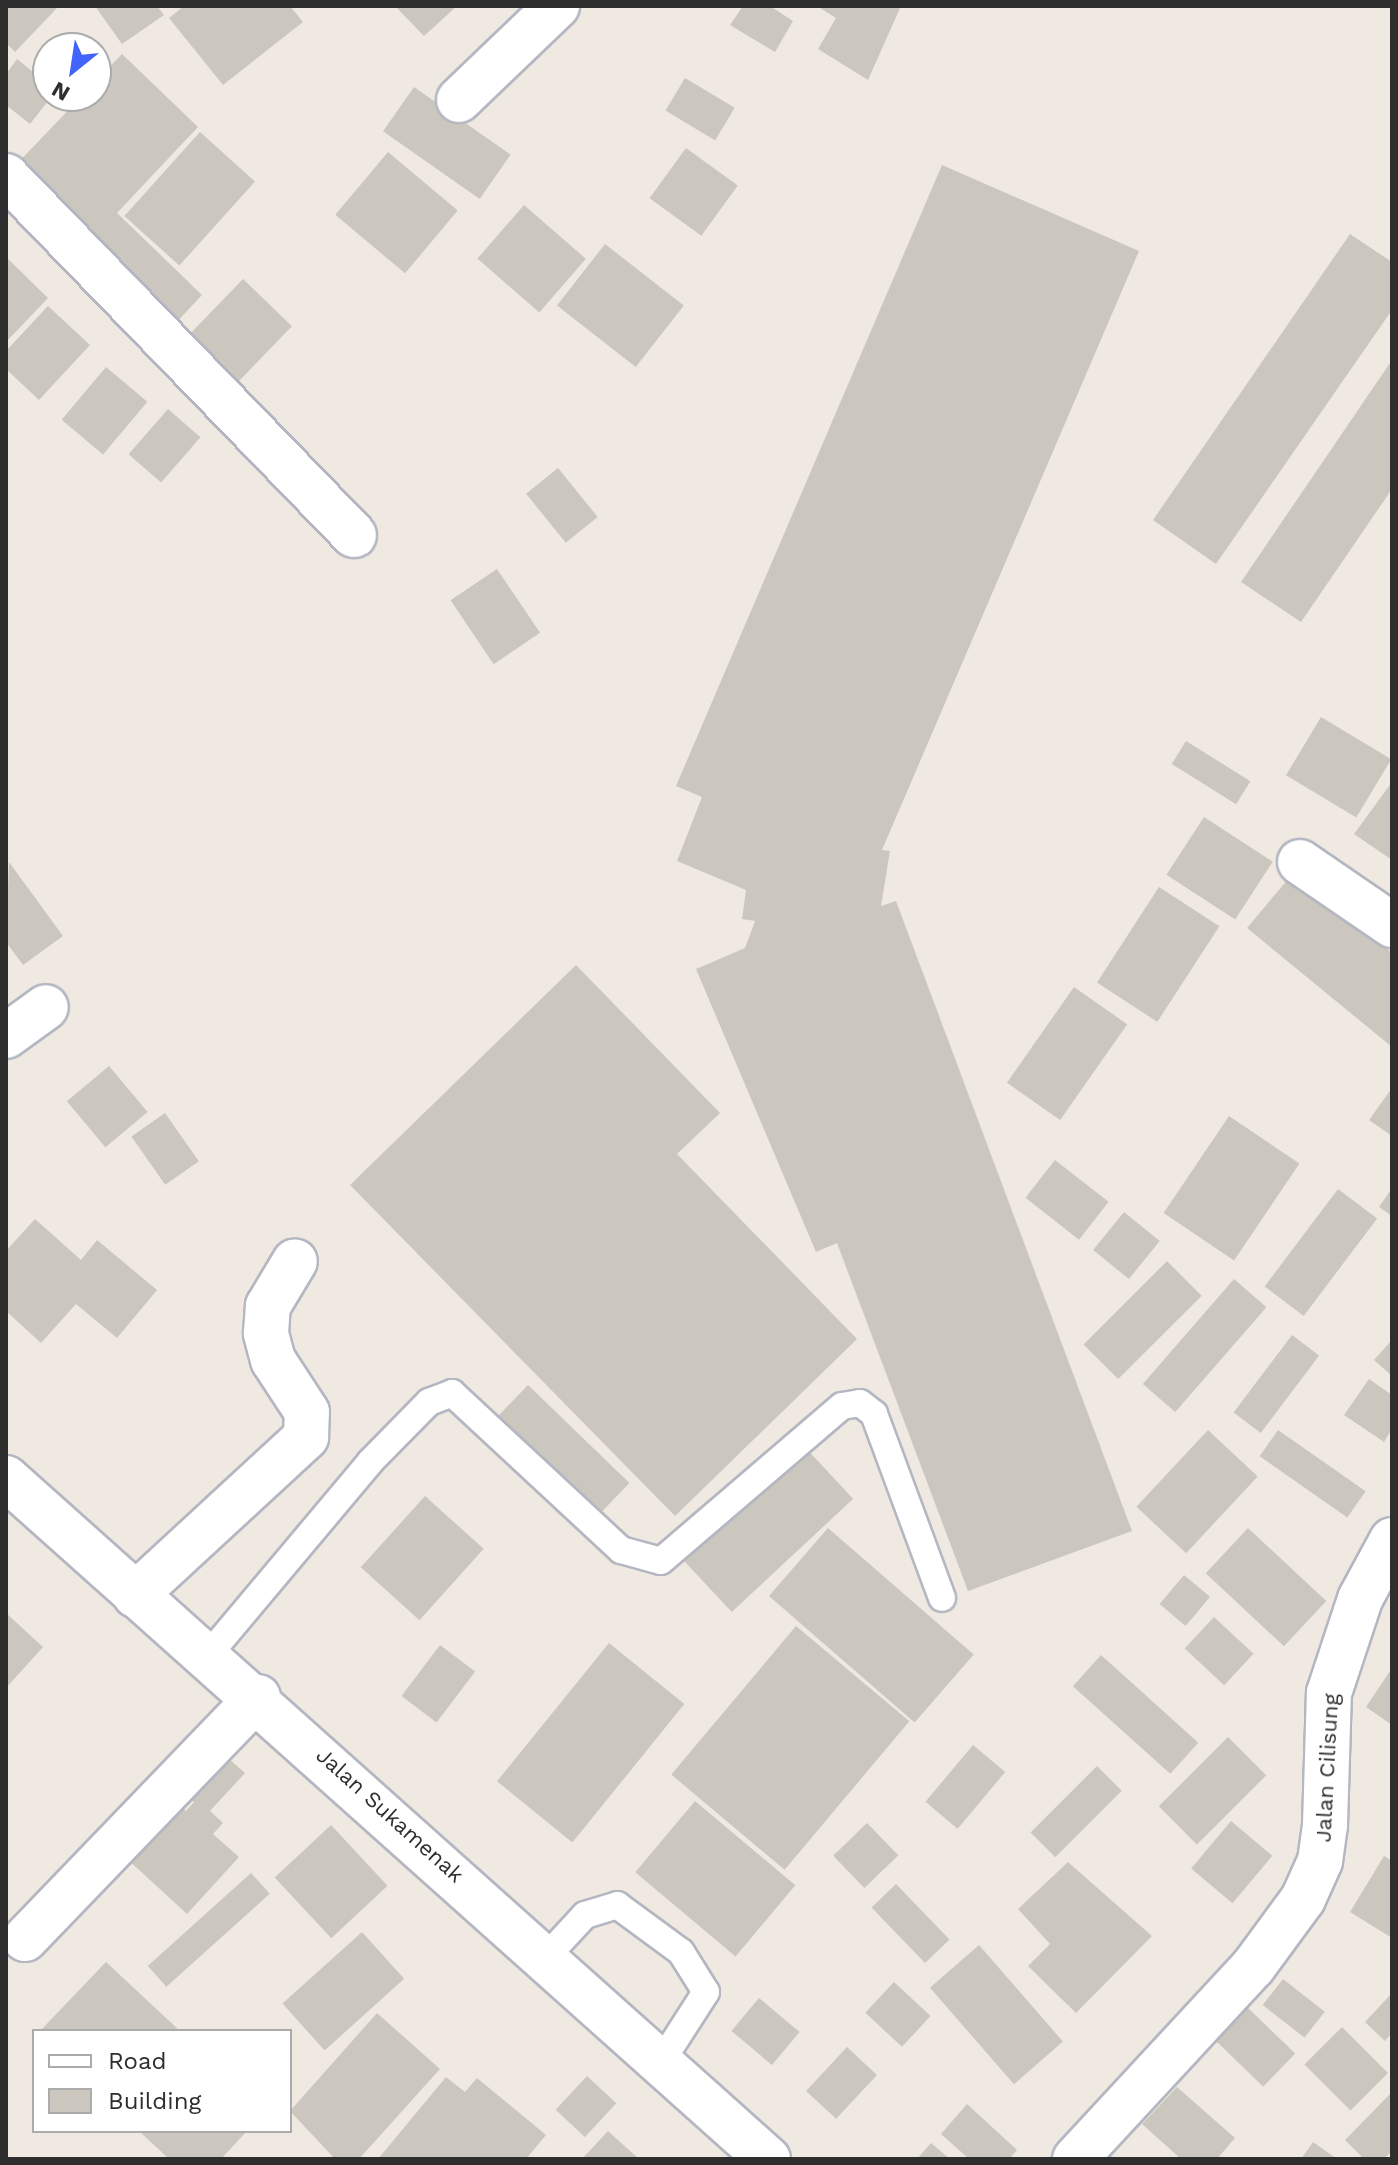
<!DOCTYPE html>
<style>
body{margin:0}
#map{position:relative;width:1398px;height:2165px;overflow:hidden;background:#efe9e1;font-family:"Work Sans",sans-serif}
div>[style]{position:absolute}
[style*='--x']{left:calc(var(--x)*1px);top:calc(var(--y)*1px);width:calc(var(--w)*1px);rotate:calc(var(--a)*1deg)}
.building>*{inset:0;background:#cbc7bf;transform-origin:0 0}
.roads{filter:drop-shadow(2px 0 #b4b7c1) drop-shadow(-2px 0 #b4b7c1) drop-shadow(0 2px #b4b7c1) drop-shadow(0 -2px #b4b7c1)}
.service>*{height:26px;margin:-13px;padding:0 13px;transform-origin:13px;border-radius:13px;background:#fff}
.minor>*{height:44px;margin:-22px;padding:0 22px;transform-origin:22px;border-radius:22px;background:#fff}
.secondary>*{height:44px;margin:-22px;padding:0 22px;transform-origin:22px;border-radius:22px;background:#fff}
span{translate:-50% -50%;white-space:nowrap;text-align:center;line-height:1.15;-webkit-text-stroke:6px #fff;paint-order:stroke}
.street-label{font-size:22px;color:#2e2e2e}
.frame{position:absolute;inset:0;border:8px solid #2e2e2e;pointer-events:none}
.legend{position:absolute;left:32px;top:2029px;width:260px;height:104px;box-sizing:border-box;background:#fff;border:2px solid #ababab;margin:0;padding:10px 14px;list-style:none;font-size:24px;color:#2e2e2e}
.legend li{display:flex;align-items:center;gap:16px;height:40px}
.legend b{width:40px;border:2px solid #ababab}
.north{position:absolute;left:32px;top:32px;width:80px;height:80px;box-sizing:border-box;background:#fff;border:2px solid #ababab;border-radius:50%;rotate:210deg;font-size:22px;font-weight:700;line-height:32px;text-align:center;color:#2e2e2e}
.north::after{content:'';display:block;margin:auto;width:28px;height:36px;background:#4264fb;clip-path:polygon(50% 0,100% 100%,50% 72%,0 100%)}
</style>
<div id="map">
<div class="building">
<div style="clip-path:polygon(6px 6px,59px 6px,15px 52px,6px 43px)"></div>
<div style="clip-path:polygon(95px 6px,157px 6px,164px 15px,122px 44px)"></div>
<div style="clip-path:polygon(184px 6px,290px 6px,303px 22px,223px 85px,169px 18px)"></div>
<div style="clip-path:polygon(395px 6px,457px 6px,424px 36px)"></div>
<div style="clip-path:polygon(743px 6px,770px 6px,793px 21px,775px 52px,730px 25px)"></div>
<div style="clip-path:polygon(817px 6px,901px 6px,868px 80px,818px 49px,836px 18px)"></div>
<div style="clip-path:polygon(122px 54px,198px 127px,117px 213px,202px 295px,171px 328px,8px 173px,82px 96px,96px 96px,96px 81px)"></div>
<div style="clip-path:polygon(17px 59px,48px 84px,52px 96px,30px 124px,6px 105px,6px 74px)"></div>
<div style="left:685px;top:78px;width:58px;height:38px;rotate:31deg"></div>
<div style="left:414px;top:87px;width:118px;height:54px;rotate:35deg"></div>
<div style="left:200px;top:132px;width:74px;height:113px;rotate:42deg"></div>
<div style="left:686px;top:148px;width:64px;height:62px;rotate:36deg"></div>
<div style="left:388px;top:152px;width:91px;height:82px;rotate:40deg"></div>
<div style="clip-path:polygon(942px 165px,1139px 251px,882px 850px,890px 851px,881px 906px,896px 901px,1132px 1531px,968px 1591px,837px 1243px,816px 1252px,696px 969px,745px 948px,755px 921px,742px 919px,746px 890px,677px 861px,702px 797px,676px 786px)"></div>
<div style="left:524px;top:205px;width:82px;height:71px;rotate:41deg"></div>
<div style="clip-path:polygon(1350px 234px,1392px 262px,1392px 310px,1216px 564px,1153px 520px)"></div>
<div style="left:605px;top:244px;width:100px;height:78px;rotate:38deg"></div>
<div style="clip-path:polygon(6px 257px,48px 298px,6px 342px)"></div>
<div style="left:243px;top:279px;width:68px;height:80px;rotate:44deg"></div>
<div style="clip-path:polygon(48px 306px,90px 345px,39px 400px,6px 369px,6px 351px)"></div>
<div style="clip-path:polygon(1392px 360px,1392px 489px,1301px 622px,1241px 582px)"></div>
<div style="left:106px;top:367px;width:54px;height:69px;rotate:40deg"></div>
<div style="left:168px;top:409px;width:43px;height:60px;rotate:41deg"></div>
<div style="left:558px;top:468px;width:63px;height:41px;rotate:51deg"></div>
<div style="left:497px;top:569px;width:77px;height:56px;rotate:56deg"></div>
<div style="left:1321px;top:717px;width:82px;height:68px;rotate:31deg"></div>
<div style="left:1186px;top:741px;width:76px;height:27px;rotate:32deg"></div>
<div style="clip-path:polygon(1392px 782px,1392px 860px,1354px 834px)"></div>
<div style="left:1204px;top:817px;width:82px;height:69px;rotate:33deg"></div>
<div style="clip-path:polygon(9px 862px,63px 936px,23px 965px,6px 942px)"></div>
<div style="clip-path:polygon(1294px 872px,1392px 953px,1392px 1047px,1247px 928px)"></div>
<div style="left:1159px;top:887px;width:72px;height:114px;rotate:33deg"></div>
<div style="clip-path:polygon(576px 965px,720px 1113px,677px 1154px,857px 1339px,675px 1516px,350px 1185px)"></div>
<div style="left:1074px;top:987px;width:65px;height:117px;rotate:35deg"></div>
<div style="left:109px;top:1066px;width:60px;height:55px;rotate:50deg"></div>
<div style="clip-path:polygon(1392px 1088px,1392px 1136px,1369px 1120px)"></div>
<div style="left:165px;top:1113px;width:59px;height:41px;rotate:55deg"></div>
<div style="left:1229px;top:1116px;width:85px;height:117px;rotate:34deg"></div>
<div style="left:1055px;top:1160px;width:68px;height:48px;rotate:38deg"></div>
<div style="clip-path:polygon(1392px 1188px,1392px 1216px,1379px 1207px)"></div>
<div style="left:1338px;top:1189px;width:49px;height:122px;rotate:37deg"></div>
<div style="left:1124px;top:1212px;width:46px;height:49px;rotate:39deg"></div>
<div style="clip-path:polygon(35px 1219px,81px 1260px,97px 1240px,157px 1290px,117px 1338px,76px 1304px,41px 1343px,6px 1311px,6px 1251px)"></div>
<div style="left:1167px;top:1261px;width:49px;height:118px;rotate:45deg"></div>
<div style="left:1234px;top:1279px;width:43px;height:139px;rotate:41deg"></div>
<div style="left:1292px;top:1335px;width:34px;height:97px;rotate:37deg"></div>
<div style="clip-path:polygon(1392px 1340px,1392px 1376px,1374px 1360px)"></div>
<div style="clip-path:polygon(1369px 1379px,1392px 1395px,1392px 1429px,1384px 1442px,1344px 1415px)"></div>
<div style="left:528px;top:1385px;width:141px;height:50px;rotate:44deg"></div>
<div style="left:1208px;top:1430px;width:68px;height:105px;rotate:43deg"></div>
<div style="left:1278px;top:1430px;width:107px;height:32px;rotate:35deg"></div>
<div style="left:802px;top:1444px;width:75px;height:166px;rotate:47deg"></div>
<div style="left:425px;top:1496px;width:79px;height:96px;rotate:42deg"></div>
<div style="left:828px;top:1528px;width:193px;height:90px;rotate:41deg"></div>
<div style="left:1248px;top:1528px;width:107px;height:62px;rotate:43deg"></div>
<div style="left:1184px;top:1575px;width:34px;height:38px;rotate:40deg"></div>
<div style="clip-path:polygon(6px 1613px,43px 1647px,6px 1688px)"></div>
<div style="left:1214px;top:1617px;width:54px;height:43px;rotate:43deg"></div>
<div style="left:796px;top:1626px;width:148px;height:194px;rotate:40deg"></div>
<div style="left:609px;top:1643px;width:97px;height:178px;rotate:39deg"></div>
<div style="left:440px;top:1645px;width:44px;height:64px;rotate:37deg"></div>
<div style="left:1101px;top:1655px;width:131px;height:42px;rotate:42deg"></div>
<div style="clip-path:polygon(1392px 1668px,1392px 1725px,1366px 1707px)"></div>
<div style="left:1228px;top:1737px;width:54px;height:98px;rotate:45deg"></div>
<div style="left:973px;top:1745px;width:42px;height:74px;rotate:40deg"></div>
<div style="clip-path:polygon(220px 1751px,245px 1773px,210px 1811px,223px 1823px,213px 1834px,239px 1857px,187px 1914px,125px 1857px,176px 1801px,186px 1811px,194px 1802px,183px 1793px)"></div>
<div style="left:1097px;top:1766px;width:35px;height:94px;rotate:45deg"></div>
<div style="left:695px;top:1801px;width:131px;height:93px;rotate:40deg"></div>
<div style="left:1231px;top:1821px;width:54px;height:62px;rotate:40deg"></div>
<div style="left:867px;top:1823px;width:45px;height:47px;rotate:46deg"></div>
<div style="left:331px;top:1825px;width:83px;height:77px;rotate:47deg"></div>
<div style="clip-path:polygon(1384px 1856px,1392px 1861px,1392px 1938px,1350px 1912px)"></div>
<div style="clip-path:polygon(1068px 1862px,1152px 1936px,1076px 2013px,1028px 1966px,1050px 1944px,1018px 1909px)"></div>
<div style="left:251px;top:1873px;width:28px;height:139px;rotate:48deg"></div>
<div style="left:896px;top:1884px;width:77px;height:34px;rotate:46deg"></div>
<div style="left:362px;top:1932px;width:63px;height:107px;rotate:48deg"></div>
<div style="left:979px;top:1945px;width:128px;height:65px;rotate:49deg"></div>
<div style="clip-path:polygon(106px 1962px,180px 2031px,40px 2031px)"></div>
<div style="left:1283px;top:1979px;width:53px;height:33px;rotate:38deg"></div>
<div style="left:894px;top:1982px;width:50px;height:42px;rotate:43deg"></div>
<div style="clip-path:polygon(1392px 1993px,1392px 2033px,1385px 2041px,1365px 2022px)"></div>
<div style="left:759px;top:1998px;width:53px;height:43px;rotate:40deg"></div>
<div style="left:1247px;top:2007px;width:67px;height:46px;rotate:44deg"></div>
<div style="clip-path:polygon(377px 2013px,440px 2069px,359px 2159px,335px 2159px,290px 2111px)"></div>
<div style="left:1342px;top:2027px;width:65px;height:53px;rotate:45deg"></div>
<div style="left:847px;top:2047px;width:41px;height:60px;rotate:43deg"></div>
<div style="left:587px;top:2076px;width:40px;height:46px;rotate:43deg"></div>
<div style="clip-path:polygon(446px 2077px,465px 2092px,477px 2078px,546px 2135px,526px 2159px,378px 2159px)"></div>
<div style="clip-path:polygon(1177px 2087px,1235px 2138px,1217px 2159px,1181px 2159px,1142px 2124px)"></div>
<div style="clip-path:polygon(1392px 2092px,1392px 2151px,1384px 2159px,1364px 2159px,1345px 2140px)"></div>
<div style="clip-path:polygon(967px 2104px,1017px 2150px,1009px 2159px,969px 2159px,941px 2134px)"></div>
<div style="clip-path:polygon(139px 2131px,247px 2131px,221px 2159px,169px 2159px)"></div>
<div style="clip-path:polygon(608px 2131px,639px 2159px,582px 2159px)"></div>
<div style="clip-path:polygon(1313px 2142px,1337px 2159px,1301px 2159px)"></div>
<div style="clip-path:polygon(931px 2143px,950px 2159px,917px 2159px)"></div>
</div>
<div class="roads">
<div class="service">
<div style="--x:210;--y:1653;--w:249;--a:-50"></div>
<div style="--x:370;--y:1462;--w:84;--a:-45.5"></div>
<div style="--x:429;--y:1402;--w:25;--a:-21"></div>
<div style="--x:452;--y:1393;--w:231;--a:42.9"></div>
<div style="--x:621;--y:1550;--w:41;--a:15.4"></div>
<div style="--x:661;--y:1561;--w:238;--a:-40.6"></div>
<div style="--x:842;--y:1406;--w:18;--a:-9"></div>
<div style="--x:860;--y:1403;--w:18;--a:38"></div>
<div style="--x:874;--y:1414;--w:196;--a:69.7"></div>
<div style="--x:547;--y:1956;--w:56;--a:-47.2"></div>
<div style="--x:585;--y:1915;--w:34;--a:-17"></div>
<div style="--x:617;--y:1905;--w:79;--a:36.3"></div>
<div style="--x:681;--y:1952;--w:47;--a:58"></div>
<div style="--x:706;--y:1992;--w:83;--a:122.7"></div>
</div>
<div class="minor">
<div style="--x:459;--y:100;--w:136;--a:-43.8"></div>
<div style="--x:6;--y:176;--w:500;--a:45.9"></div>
<div style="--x:1300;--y:862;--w:112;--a:34.4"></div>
<div style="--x:6;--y:1036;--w:49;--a:-35.9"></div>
<div style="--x:135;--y:1595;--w:233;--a:-42.7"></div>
<div style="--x:306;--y:1437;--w:25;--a:-88"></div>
<div style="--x:307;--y:1412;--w:62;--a:-123.2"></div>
<div style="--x:273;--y:1360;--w:28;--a:-105"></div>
<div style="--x:266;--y:1333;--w:27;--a:-86"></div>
<div style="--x:268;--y:1306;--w:52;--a:-59"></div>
<div style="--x:25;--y:1939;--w:336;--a:-46.1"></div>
<div style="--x:1075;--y:2159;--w:262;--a:-47.2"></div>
<div style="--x:1253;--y:1967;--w:84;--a:-53.7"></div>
<div style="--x:1303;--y:1899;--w:42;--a:-65.9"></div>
<div style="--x:1320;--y:1861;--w:36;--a:-82"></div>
<div style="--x:1325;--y:1825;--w:132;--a:-88.3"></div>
<div style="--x:1329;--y:1693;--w:99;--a:-71.7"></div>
<div style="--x:1360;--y:1599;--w:67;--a:-61.5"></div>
</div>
<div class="secondary">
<div style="--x:6;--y:1478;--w:1022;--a:41.79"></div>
</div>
</div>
<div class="street-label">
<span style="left:1327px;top:1768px;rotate:-87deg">Jalan Cilisung</span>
<span style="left:390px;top:1815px;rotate:42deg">Jalan Sukamenak</span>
</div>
<div class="frame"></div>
<ul class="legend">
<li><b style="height:10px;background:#fff"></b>Road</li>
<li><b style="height:22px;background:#cbc7bf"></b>Building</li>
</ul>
<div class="north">N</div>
</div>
